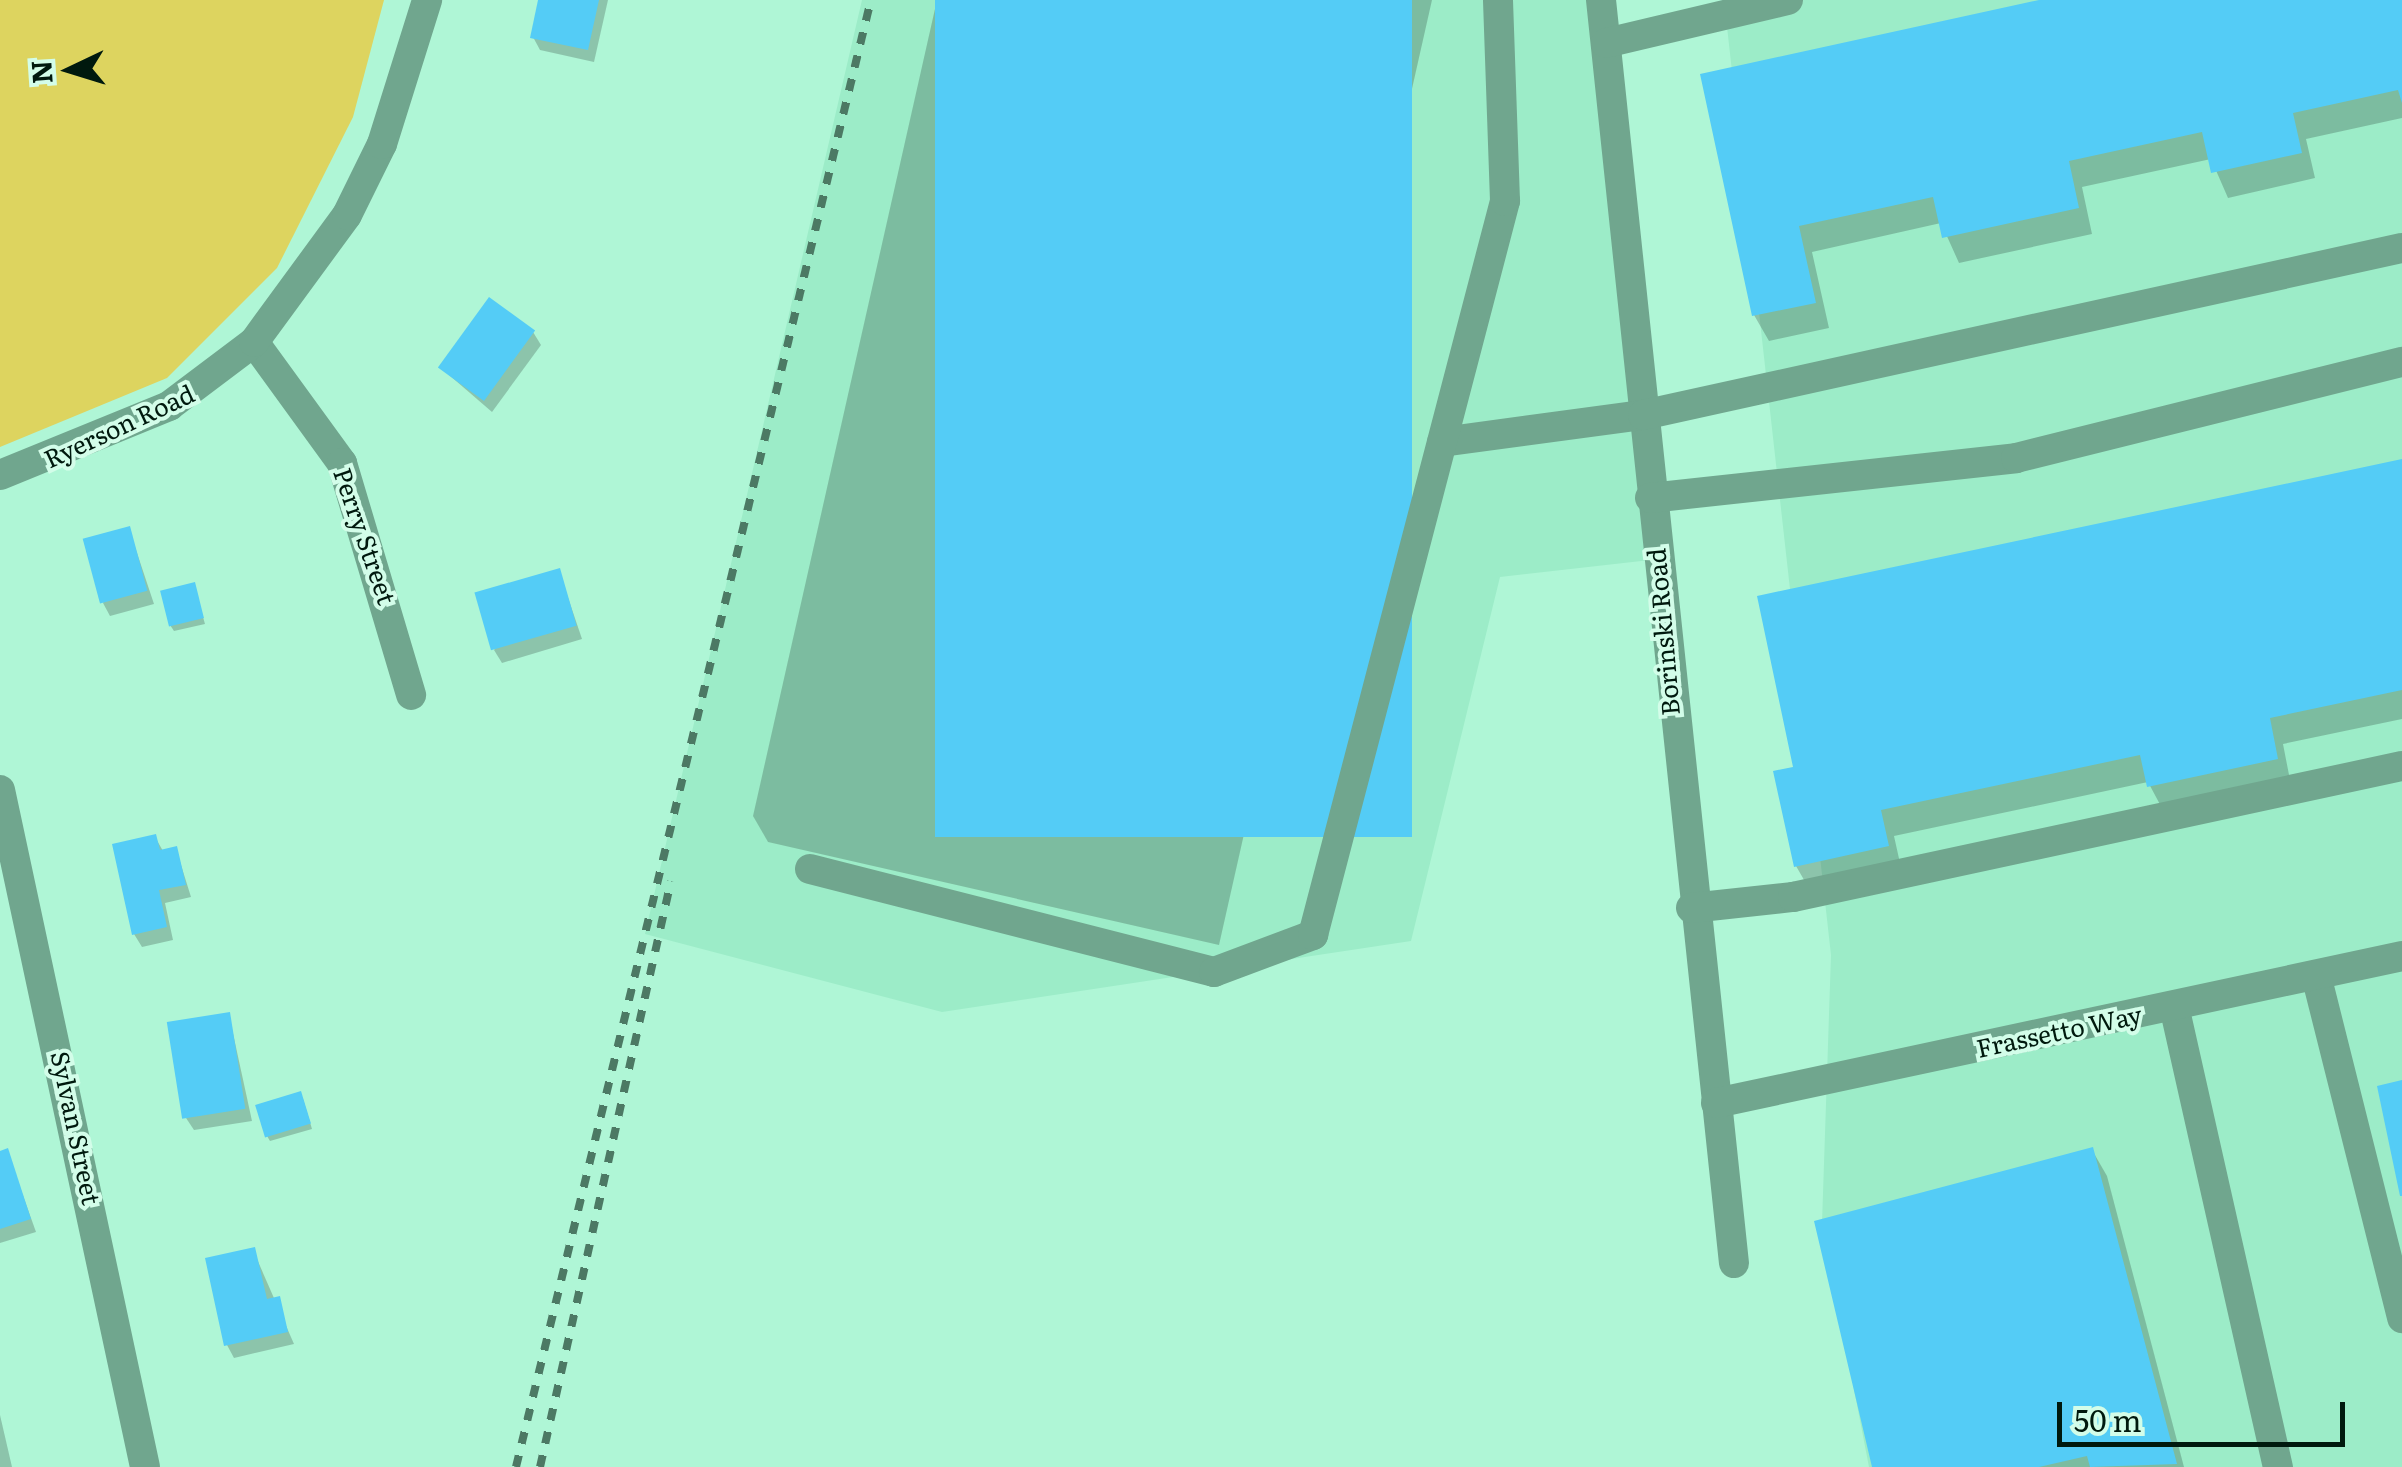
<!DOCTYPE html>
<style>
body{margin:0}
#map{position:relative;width:2402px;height:1467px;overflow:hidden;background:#aff6d6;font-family:Literata,serif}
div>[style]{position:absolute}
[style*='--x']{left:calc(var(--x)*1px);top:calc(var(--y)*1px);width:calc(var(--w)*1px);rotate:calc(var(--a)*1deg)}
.built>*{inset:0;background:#9cecc8}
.green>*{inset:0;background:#ddd45f}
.shadow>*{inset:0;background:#0003}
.building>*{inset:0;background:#54ccf6;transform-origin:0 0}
.minor>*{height:30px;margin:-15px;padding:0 15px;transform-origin:15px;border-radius:15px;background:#70a68e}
.rail>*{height:8px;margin-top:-4px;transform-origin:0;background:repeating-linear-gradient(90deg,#4c7964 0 12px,transparent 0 24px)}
span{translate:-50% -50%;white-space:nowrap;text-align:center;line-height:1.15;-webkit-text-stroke:8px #d3fde9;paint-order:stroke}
.street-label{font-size:25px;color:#00190e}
.north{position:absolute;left:20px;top:20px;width:100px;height:100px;-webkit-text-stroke:8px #d3fde9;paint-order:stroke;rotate:266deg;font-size:28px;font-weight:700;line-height:40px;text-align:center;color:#00190e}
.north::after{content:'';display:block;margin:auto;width:35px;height:45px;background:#00190e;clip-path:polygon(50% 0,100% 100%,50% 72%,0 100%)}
.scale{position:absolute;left:2057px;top:1402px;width:288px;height:45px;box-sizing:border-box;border:5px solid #00190e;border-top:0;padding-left:12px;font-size:30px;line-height:35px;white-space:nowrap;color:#00190e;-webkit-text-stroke:8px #d3fde9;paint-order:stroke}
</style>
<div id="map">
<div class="built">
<div style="clip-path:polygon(862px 0,1602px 0,1659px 559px,1500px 577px,1411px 941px,942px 1012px,645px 934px)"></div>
<div style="clip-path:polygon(1724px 0,2402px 0,2402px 1467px,1869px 1467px,1822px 1223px,1831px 955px)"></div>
</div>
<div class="green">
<div style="clip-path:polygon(0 0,384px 0,353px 117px,277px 268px,167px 378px,0 447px)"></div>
</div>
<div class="shadow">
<div style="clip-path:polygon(541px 0,608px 0,594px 62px,540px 50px,533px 37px)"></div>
<div style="clip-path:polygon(937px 0,1432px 0,1219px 945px,768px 842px,753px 816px)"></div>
<div style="clip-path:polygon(2051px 0,2402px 0,2402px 118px,2306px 139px,2315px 178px,2228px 198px,2211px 159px,2082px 187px,2092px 234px,1959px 263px,1941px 223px,1812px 252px,1829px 328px,1769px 341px,1754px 315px,1703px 76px)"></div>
<div style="clip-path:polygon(533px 332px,541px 345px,492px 412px,441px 368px)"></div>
<div style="clip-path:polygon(2402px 462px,2402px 719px,2283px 744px,2291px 785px,2164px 812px,2148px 782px,1894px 836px,1902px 872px,1811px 892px,1796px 866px,1796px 769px)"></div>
<div style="clip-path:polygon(129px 529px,154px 604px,110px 616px,103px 603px)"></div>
<div style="clip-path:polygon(559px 571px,582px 639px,502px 663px,494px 650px)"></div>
<div style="clip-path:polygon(194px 585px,205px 624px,174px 631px,170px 625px)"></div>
<div style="clip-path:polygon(155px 837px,163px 851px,176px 849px,191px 897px,165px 903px,173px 940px,142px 947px,134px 934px)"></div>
<div style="clip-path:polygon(229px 1015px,252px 1121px,194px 1130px,186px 1118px)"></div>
<div style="clip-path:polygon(303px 1099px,312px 1129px,270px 1141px,267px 1136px)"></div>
<div style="clip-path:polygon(2092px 1150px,2107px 1176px,2184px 1467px,1875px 1467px)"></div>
<div style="clip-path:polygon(7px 1151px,36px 1232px,0 1243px,0 1153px)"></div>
<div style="clip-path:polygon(253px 1250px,294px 1344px,234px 1358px,227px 1345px)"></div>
<div style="clip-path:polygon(0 1415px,12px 1467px,0 1467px)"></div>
</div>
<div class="building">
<div style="clip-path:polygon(538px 0,599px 0,588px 50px,530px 38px)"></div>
<div style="left:935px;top:0;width:477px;height:837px"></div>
<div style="clip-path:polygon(2039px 0,2402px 0,2402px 103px,2398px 90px,2293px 113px,2302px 153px,2211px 173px,2202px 132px,2069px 161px,2079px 208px,1942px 238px,1933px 197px,1799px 226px,1816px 303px,1752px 316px,1700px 74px)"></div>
<div style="left:489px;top:297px;width:57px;height:87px;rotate:36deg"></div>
<div style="clip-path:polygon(2402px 459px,2402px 690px,2270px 718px,2278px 759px,2147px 787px,2140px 755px,1881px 810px,1889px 846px,1794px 867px,1773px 771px,1793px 767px,1757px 596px)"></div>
<div style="left:130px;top:526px;width:67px;height:49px;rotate:75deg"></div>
<div style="left:560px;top:568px;width:60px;height:89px;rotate:74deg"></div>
<div style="left:195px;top:582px;width:37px;height:36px;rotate:76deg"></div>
<div style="clip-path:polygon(156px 834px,160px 850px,177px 846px,186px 885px,159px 890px,167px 927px,132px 935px,112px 844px)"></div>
<div style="left:230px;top:1012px;width:98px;height:64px;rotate:81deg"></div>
<div style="clip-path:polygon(2402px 1080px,2402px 1196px,2400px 1196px,2377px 1086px)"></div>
<div style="left:301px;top:1091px;width:34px;height:48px;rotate:73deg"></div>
<div style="clip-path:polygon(2093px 1147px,2177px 1464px,2090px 1467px,2087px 1456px,2039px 1467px,1872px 1467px,1814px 1221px)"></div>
<div style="clip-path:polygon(8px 1148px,31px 1219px,0 1229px,0 1151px)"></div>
<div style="clip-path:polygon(255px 1247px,267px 1299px,280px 1296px,288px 1332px,224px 1346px,205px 1258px)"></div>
</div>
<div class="minor">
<div style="--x:1601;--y:0;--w:1270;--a:83.99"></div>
<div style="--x:1606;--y:43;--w:187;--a:-13.3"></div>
<div style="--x:254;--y:342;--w:150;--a:54"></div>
<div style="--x:342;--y:463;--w:242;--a:73.4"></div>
<div style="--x:1442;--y:442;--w:203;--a:-7.7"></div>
<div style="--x:1643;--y:415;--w:777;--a:-12.41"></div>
<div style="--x:0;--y:475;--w:183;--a:-22.2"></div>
<div style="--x:169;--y:406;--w:106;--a:-37"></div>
<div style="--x:254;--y:342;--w:157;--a:-53.8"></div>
<div style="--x:347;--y:215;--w:79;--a:-63.8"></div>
<div style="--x:382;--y:144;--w:151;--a:-72.6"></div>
<div style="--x:1650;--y:498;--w:368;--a:-6.2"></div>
<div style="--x:2016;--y:458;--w:398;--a:-14"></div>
<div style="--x:0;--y:790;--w:692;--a:77.91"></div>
<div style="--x:810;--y:869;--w:417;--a:14.3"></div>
<div style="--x:1214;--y:972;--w:106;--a:-20.5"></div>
<div style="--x:1313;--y:935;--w:759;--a:-75.34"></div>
<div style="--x:1505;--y:201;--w:201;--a:-92"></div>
<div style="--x:1691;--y:908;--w:103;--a:-6.2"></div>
<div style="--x:1793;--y:897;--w:623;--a:-12.14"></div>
<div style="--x:2316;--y:975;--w:354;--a:75.9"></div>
<div style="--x:2174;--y:1006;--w:473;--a:77.3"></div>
<div style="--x:1716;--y:1103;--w:702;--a:-12.09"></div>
</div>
<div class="rail">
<div style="--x:516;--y:1467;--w:1509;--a:-76.4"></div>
<div style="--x:540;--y:1467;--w:600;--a:-77.4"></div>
</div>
<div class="street-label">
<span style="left:119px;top:426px;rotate:-25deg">Ryerson Road</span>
<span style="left:365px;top:536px;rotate:71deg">Perry Street</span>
<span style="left:1663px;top:632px;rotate:-95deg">Borinski Road</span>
<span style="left:2059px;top:1031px;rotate:-12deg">Frassetto Way</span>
<span style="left:76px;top:1128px;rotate:78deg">Sylvan Street</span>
</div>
<div class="north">N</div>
<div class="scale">50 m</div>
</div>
